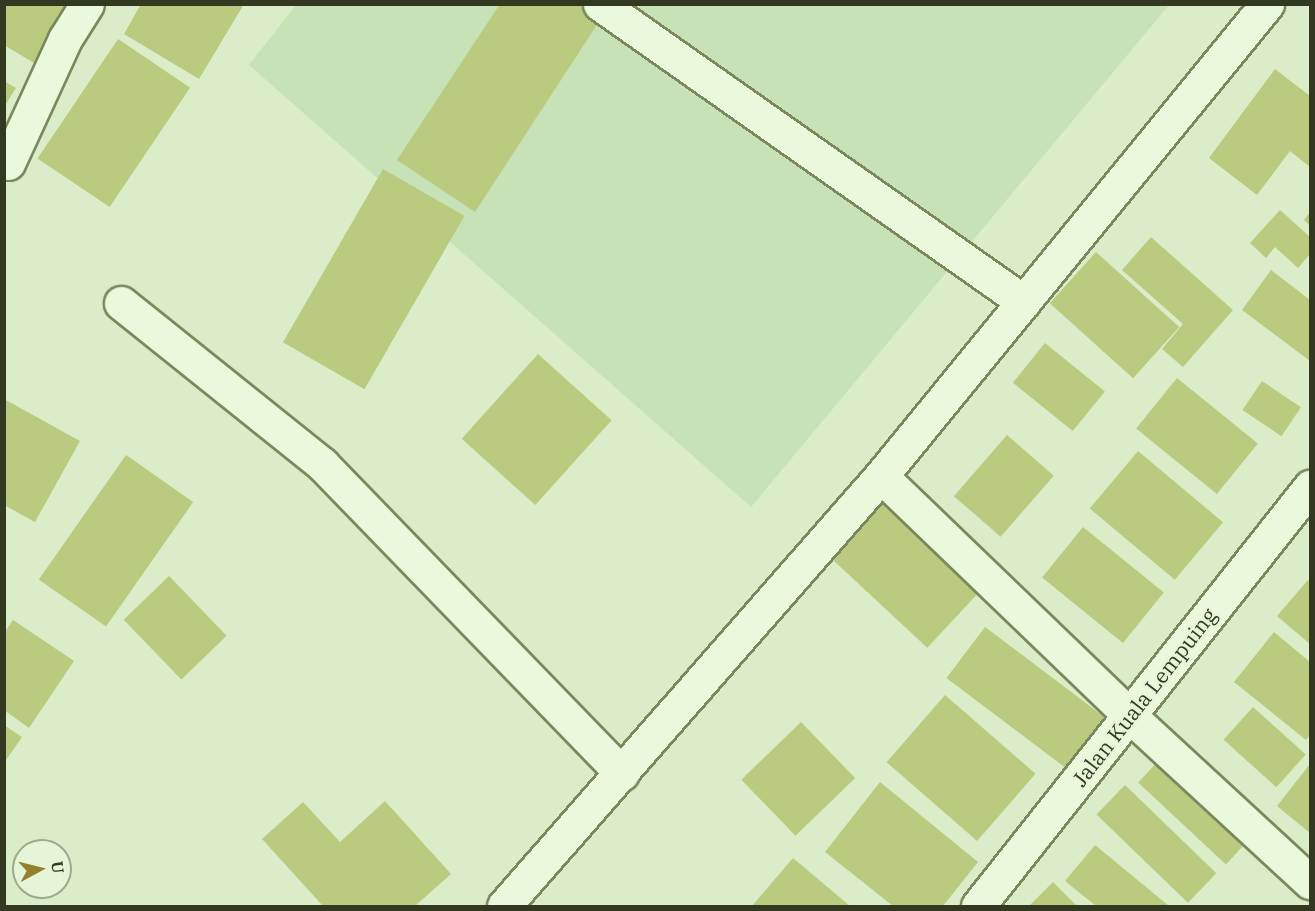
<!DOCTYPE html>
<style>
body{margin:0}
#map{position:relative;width:1315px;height:911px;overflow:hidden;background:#dbedc8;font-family:"IBM Plex Serif",serif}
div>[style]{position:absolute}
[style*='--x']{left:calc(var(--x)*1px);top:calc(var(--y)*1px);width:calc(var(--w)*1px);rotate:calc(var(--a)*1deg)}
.farmland>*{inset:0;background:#c6e2b6}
.building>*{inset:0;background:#baca7f;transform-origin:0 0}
.roads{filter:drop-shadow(2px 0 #7b885e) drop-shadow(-2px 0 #7b885e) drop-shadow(0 2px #7b885e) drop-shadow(0 -2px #7b885e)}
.minor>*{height:33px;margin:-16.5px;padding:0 16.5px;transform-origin:16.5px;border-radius:16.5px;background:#eaf8db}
span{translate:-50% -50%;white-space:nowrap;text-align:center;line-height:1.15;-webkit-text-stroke:4.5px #e6f5d7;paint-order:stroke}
.street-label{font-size:21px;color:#333921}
.frame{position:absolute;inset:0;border:6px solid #333921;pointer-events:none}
.north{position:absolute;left:12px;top:839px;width:60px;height:60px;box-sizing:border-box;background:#e6f5d7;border:2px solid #9eaa8e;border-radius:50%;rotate:83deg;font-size:16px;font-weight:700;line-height:24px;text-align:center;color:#333921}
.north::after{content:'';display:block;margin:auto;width:21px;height:27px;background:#957f30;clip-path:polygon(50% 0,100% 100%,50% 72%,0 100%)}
</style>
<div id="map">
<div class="farmland">
<div style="clip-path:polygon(296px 5px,1169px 5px,751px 507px,249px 65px)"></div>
</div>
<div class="building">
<div style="clip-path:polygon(4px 4px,75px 4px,39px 66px,4px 45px)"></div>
<div style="clip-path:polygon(141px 4px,244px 4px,199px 79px,124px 34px)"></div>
<div style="clip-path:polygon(500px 4px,578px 4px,600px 20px,475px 212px,397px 160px)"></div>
<div style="left:118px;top:39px;width:87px;height:144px;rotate:34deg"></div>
<div style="clip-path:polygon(1275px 69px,1310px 96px,1310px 167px,1290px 151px,1257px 195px,1209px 158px)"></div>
<div style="clip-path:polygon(4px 81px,16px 88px,4px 107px)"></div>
<div style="left:383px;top:169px;width:94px;height:200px;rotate:30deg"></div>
<div style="clip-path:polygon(1280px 210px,1310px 237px,1310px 254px,1298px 268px,1275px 247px,1266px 258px,1250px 243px)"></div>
<div style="clip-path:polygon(1310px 212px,1310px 226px,1304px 220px)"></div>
<div style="clip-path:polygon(1151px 237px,1233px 310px,1183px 367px,1162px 349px,1183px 324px,1122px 270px)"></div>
<div style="left:1096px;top:252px;width:112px;height:69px;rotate:42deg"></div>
<div style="clip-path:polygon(1271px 270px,1310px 300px,1310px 361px,1242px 310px)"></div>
<div style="left:1045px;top:343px;width:77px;height:51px;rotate:39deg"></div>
<div style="left:538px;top:354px;width:99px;height:114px;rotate:42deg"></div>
<div style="left:1177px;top:378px;width:104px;height:65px;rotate:39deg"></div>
<div style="left:1262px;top:381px;width:47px;height:35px;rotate:34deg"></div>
<div style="clip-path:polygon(4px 399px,80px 441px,35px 522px,4px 505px)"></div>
<div style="left:1007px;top:435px;width:62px;height:81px;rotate:41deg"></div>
<div style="left:1138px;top:451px;width:111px;height:75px;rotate:40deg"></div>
<div style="left:126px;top:455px;width:82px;height:152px;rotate:35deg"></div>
<div style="left:886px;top:500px;width:131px;height:80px;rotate:43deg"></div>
<div style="left:1083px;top:527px;width:104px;height:65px;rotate:39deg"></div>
<div style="left:169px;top:576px;width:83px;height:63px;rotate:46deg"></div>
<div style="clip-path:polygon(1308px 580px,1310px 582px,1310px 644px,1277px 616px)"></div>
<div style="clip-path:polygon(13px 620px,74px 661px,29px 728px,4px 710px,4px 633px)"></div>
<div style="left:985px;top:627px;width:149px;height:64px;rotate:37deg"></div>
<div style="clip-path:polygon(1274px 632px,1310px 662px,1310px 735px,1306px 740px,1234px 682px)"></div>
<div style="left:945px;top:695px;width:120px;height:89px;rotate:41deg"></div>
<div style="left:1253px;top:707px;width:71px;height:44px;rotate:42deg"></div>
<div style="left:801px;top:722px;width:78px;height:83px;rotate:46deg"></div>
<div style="clip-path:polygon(4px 725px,22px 737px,4px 763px)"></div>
<div style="left:1162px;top:757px;width:120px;height:35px;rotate:43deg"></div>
<div style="clip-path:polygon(1310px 764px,1310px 833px,1277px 806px)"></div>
<div style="clip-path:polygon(880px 782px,978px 862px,943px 906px,893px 906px,825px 852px)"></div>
<div style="left:1125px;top:785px;width:127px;height:41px;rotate:44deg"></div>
<div style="clip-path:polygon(385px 801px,451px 874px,415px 906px,323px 906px,262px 839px,303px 802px,340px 842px)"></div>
<div style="clip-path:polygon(1095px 845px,1169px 906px,1096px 906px,1065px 881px)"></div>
<div style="clip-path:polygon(793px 858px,850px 906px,752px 906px)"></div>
<div style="clip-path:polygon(1053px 882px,1077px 906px,1029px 906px)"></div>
</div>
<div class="roads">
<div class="minor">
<div style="--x:600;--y:4;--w:518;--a:35.1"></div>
<div style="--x:8;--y:163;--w:136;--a:-65.3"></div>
<div style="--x:65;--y:39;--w:41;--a:-57.8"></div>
<div style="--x:121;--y:303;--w:258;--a:38.7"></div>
<div style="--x:322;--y:464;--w:431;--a:45.9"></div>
<div style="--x:881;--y:476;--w:346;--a:43.9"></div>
<div style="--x:1130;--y:716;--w:245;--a:42.7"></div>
<div style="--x:504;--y:906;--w:572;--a:-48.76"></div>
<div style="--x:881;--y:476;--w:610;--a:-50.72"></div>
<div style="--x:978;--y:906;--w:535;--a:-51.61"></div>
</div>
</div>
<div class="street-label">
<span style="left:1144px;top:697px;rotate:-52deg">Jalan Kuala Lempuing</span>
</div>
<div class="frame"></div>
<div class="north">U</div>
</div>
